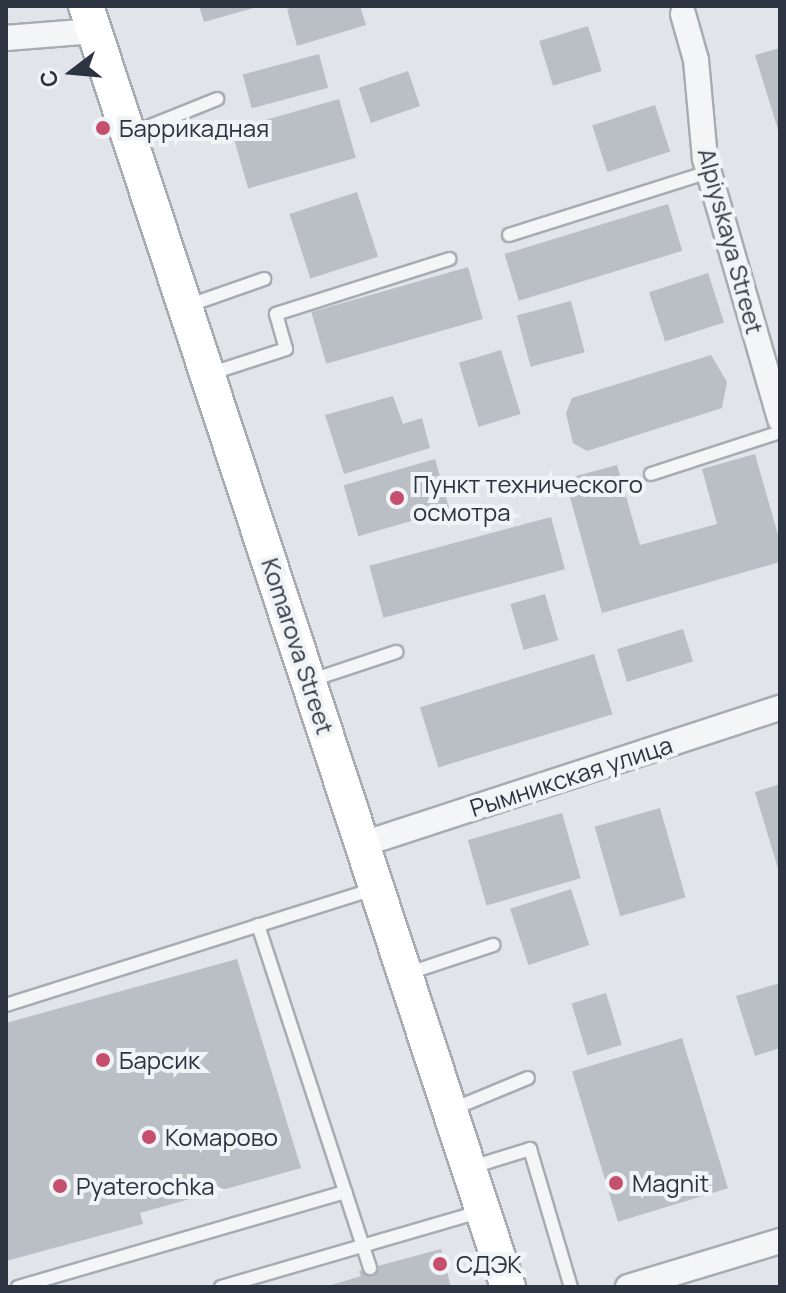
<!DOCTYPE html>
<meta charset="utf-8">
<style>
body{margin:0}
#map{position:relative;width:786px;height:1293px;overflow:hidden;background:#e1e5e9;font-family:Manrope,sans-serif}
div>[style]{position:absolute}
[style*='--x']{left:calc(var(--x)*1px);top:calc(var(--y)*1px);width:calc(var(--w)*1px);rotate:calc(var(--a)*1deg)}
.building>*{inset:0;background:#b9bfc5;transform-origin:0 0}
.roads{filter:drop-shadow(2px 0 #a7acb3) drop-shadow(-2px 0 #a7acb3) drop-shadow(0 2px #a7acb3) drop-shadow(0 -2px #a7acb3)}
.lane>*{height:12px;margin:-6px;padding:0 6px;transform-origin:6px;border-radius:6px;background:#f4f5f7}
.street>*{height:24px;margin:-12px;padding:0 12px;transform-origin:12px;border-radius:12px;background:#f4f5f7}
.secondary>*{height:34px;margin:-17px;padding:0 17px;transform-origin:17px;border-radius:17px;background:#fff}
.dots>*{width:22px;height:22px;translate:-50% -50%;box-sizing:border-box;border:4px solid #f1f4f6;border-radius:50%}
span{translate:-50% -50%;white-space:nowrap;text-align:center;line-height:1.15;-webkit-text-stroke:8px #f1f4f6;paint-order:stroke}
.poi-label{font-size:24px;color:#2b3440}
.left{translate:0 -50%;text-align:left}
.street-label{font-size:24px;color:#2b3440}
.frame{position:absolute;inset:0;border:8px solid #2b3440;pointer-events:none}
.north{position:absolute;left:32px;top:32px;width:80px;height:80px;-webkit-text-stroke:6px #f1f4f6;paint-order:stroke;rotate:254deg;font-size:22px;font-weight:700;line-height:32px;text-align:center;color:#2b3440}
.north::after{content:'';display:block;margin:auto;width:28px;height:36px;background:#2b3440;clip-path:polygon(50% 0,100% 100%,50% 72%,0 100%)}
</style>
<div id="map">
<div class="building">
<div style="clip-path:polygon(199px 6px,257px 6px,257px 7px,204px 22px)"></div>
<div style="clip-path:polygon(297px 6px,360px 6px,366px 25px,297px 46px,287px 9px)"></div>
<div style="left:588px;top:26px;width:47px;height:51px;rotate:73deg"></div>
<div style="clip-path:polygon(780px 48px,780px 133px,779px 133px,755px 55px)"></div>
<div style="left:319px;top:54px;width:35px;height:79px;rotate:75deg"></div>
<div style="left:408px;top:71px;width:37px;height:52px;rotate:71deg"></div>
<div style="left:339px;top:99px;width:61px;height:112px;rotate:74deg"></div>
<div style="left:655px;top:105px;width:49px;height:66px;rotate:72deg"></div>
<div style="left:357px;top:192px;width:68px;height:71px;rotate:72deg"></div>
<div style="left:668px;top:204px;width:49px;height:171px;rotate:73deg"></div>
<div style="left:468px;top:267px;width:54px;height:163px;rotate:74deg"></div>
<div style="left:708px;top:273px;width:52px;height:62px;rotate:72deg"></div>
<div style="left:571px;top:301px;width:53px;height:56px;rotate:75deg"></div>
<div style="left:501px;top:350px;width:67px;height:44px;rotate:73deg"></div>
<div style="clip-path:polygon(711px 355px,727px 382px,722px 408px,587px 451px,573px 443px,566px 413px,572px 398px)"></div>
<div style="clip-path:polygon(393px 396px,403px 424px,422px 418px,430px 448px,344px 474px,325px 415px)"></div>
<div style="clip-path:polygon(755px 454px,780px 542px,780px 562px,602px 613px,565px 479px,617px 465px,640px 545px,717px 524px,702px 469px)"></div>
<div style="left:435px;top:459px;width:53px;height:95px;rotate:74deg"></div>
<div style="left:551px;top:517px;width:54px;height:188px;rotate:75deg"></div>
<div style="left:545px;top:594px;width:48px;height:36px;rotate:74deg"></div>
<div style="left:683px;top:629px;width:34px;height:69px;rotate:73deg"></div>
<div style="left:594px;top:654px;width:63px;height:182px;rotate:73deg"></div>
<div style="clip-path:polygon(780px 784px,780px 872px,779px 872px,755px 792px)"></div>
<div style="left:660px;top:808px;width:93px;height:68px;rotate:74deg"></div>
<div style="left:562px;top:813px;width:68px;height:98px;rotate:74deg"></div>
<div style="left:571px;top:889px;width:59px;height:64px;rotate:72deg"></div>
<div style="clip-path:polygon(237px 959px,301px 1168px,140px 1213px,143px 1224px,6px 1261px,6px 1023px)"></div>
<div style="clip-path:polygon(780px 983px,780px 1048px,755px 1056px,736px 996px)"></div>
<div style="left:606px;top:993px;width:54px;height:36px;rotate:73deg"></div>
<div style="left:682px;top:1038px;width:157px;height:115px;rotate:73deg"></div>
<div style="clip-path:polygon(441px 1249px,451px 1287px,325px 1287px,361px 1276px,359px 1271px)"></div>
</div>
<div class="roads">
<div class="lane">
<div style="--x:130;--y:134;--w:94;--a:-21.9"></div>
<div style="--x:509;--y:235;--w:210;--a:-17.5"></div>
<div style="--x:187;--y:306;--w:82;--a:-19.3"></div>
<div style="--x:209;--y:374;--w:81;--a:-18"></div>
<div style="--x:286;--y:349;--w:36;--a:-106"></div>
<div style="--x:276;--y:314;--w:182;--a:-17.6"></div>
<div style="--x:651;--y:474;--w:136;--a:-18"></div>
<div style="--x:312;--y:680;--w:89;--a:-18.4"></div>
<div style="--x:258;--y:925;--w:361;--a:71.9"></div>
<div style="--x:409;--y:973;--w:89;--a:-18.4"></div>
<div style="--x:6;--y:1005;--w:386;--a:-17.5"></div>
<div style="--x:453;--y:1109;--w:81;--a:-22.5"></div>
<div style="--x:472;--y:1167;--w:61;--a:-17.2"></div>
<div style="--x:530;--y:1149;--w:144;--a:73.5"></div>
<div style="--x:18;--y:1287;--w:341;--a:-16.2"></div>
<div style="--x:221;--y:1287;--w:273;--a:-16.2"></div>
</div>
<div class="street">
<div style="--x:683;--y:14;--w:48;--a:74.2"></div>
<div style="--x:696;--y:60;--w:99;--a:84.8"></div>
<div style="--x:705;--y:159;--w:271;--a:73.9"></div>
<div style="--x:6;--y:38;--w:89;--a:-4.5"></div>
<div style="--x:363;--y:844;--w:439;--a:-18.1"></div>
<div style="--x:628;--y:1287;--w:159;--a:-16.8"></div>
</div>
<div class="secondary">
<div style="--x:86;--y:6;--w:1349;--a:71.77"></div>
</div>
</div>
<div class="dots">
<div style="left:103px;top:128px;background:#c54f6c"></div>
<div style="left:397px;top:498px;background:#c54f6c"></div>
<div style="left:103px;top:1060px;background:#c54f6c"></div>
<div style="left:149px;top:1137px;background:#c54f6c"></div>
<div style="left:616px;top:1183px;background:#c54f6c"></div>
<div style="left:60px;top:1186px;background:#c54f6c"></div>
<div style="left:440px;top:1264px;background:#c54f6c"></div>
</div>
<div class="poi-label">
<span class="left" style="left:119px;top:128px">Баррикадная</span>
<span class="left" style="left:413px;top:498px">Пункт технического<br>осмотра</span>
<span class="left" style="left:119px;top:1060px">Барсик</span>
<span class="left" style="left:165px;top:1137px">Комарово</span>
<span class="left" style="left:632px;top:1183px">Magnit</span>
<span class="left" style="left:76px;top:1186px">Pyaterochka</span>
<span class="left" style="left:456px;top:1264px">СДЭК</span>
</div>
<div class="street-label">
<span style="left:731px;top:241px;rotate:75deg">Alpiyskaya Street</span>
<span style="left:298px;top:646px;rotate:72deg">Komarova Street</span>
<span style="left:571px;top:776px;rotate:-18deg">Рымникская улица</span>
</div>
<div class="frame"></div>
<div class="north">С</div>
</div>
